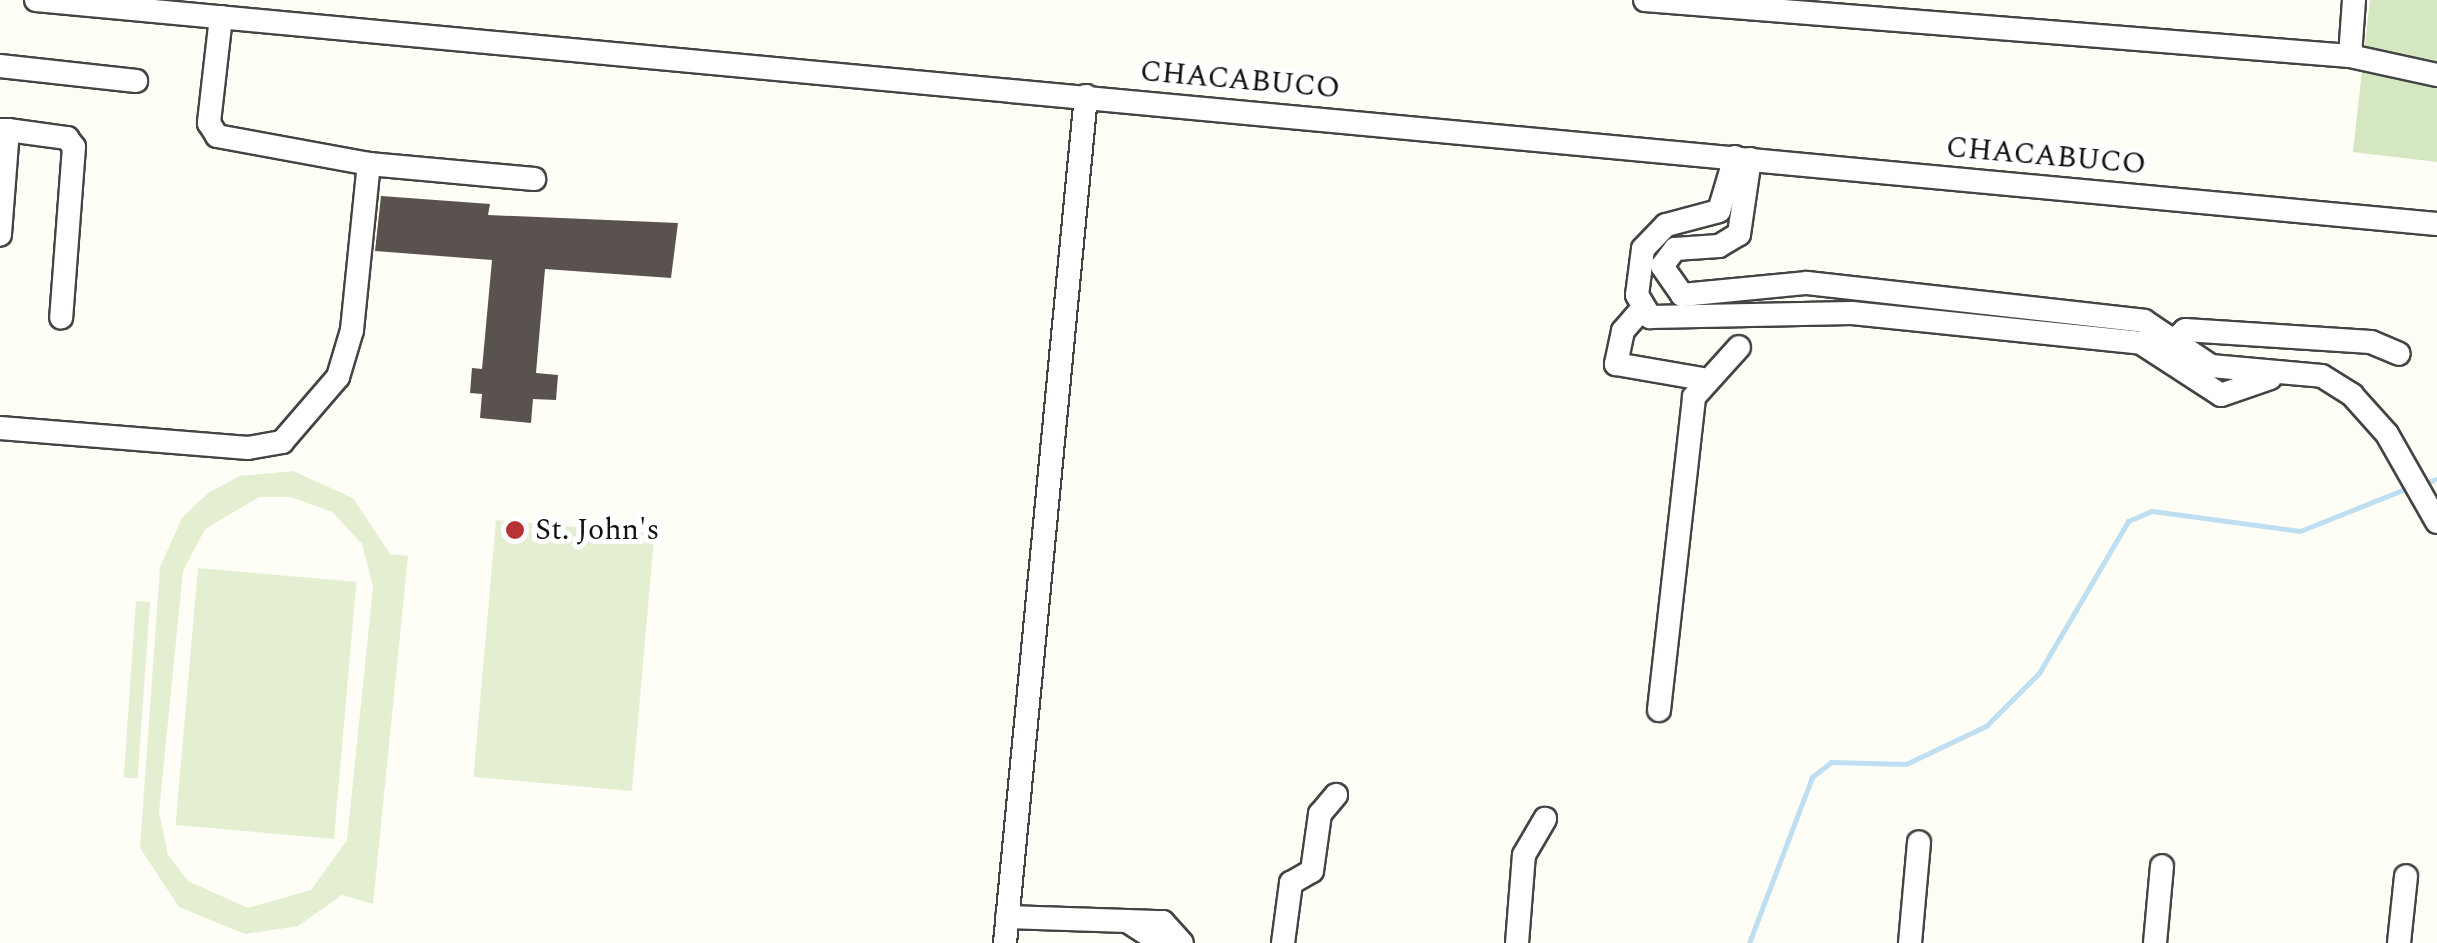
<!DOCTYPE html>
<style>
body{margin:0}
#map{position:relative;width:2437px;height:943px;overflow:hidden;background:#fefdf6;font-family:Spectral,serif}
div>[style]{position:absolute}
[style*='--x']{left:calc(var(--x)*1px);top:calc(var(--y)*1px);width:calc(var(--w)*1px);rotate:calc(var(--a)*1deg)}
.green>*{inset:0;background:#d4e7c0}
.pitch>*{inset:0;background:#e4efd2;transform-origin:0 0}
.stream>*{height:5px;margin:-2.5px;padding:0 2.5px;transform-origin:2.5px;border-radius:2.5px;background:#bedef2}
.building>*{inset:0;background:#59524e}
.roads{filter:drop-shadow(2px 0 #444) drop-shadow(-2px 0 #444) drop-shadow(0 2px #444) drop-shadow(0 -2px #444)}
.minor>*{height:22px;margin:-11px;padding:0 11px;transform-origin:11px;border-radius:11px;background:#fff}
.dots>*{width:28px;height:28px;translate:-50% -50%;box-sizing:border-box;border:5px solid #fff;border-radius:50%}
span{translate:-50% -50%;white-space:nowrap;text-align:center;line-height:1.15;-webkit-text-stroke:10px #fff;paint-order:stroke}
.street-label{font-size:30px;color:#111}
.poi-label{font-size:30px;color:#111}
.left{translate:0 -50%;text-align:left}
</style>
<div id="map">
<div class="green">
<div style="clip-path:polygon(2370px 0,2437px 0,2437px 162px,2353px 152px)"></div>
</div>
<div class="pitch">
<div style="clip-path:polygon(evenodd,293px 471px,353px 498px,390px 554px,408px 556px,373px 904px,342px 895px,298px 926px,245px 934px,179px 907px,140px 848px,160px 567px,182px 518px,208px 493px,240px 476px,293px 471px,259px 497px,291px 497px,332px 512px,362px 544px,373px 587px,347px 840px,311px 890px,248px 908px,188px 881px,168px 855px,159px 812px,183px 571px,205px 529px,259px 497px)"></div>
<div style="left:496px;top:520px;width:159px;height:258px;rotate:5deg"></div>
<div style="left:198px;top:568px;width:159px;height:258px;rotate:5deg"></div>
<div style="left:136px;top:601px;width:14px;height:177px;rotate:4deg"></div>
</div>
<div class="stream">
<div style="--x:2421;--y:485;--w:17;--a:-21"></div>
<div style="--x:1749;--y:943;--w:178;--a:-69.2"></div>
<div style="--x:1812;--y:777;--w:24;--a:-38"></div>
<div style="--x:1831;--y:762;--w:75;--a:1.5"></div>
<div style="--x:1906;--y:764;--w:89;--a:-25.4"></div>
<div style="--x:1986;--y:726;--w:75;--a:-45"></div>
<div style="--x:2039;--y:673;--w:176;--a:-59.6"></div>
<div style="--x:2128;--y:521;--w:26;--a:-23"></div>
<div style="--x:2152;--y:511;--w:149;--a:7.7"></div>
<div style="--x:2300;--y:531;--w:118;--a:-21.8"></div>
</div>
<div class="building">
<div style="clip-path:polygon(381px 196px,490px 204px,488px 215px,678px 223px,671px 278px,545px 269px,536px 373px,558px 375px,556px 400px,533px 399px,531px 423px,480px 418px,482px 394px,470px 393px,472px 368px,482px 369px,492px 260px,375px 251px)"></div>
</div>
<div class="roads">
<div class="minor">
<div style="--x:36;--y:0;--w:2411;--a:5.33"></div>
<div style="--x:1645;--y:0;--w:707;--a:4.54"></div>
<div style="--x:2350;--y:56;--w:89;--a:12.3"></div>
<div style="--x:221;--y:17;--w:107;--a:96.5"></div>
<div style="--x:209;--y:123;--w:15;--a:58"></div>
<div style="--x:217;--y:136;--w:155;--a:10.4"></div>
<div style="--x:369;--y:164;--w:166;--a:5.2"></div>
<div style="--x:2350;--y:56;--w:56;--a:-85.9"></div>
<div style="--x:0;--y:66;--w:137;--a:6.3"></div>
<div style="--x:0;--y:130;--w:8;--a:0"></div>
<div style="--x:8;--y:130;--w:105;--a:94.4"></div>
<div style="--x:8;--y:130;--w:60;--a:7.7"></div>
<div style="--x:67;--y:138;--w:11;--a:52"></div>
<div style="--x:74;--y:147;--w:171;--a:94.3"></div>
<div style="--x:1735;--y:157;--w:56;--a:106.5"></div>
<div style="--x:1719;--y:211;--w:55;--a:165.2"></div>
<div style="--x:1666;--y:225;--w:33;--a:134"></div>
<div style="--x:1643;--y:249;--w:46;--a:97.4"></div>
<div style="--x:1637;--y:295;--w:26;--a:59"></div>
<div style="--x:1650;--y:317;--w:202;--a:-1.1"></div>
<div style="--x:1852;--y:313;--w:291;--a:5.9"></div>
<div style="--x:2141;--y:343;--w:95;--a:33"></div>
<div style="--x:2221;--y:395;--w:52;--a:-19.1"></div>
<div style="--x:1750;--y:159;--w:76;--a:98.3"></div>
<div style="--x:1739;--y:234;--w:23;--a:149"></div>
<div style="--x:1719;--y:246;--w:44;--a:176.1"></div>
<div style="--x:1675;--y:249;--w:21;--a:127"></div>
<div style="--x:1662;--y:266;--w:35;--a:55"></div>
<div style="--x:1682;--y:295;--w:126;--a:-5.5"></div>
<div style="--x:1807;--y:283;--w:339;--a:6.4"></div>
<div style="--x:2144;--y:321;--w:81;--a:33.9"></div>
<div style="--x:2211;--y:366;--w:111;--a:5.1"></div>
<div style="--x:2322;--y:376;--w:36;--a:32"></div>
<div style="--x:2352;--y:395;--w:52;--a:48.1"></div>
<div style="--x:2387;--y:434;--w:101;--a:60.4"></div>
<div style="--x:1642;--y:309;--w:29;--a:131"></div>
<div style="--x:1623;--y:331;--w:34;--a:102"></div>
<div style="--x:1616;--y:364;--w:88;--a:9.8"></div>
<div style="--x:2166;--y:348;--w:26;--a:-43"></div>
<div style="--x:2185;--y:330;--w:186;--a:3.7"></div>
<div style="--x:2371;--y:342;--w:30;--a:23"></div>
<div style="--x:0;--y:428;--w:249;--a:4.6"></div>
<div style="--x:248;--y:448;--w:35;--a:-10"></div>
<div style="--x:282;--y:442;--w:86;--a:-49.3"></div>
<div style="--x:338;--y:377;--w:49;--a:-73.4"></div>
<div style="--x:352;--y:330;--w:167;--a:-84.2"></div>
<div style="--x:1659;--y:710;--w:315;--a:-83.6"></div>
<div style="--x:1694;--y:397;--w:67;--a:-48"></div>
<div style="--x:1007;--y:917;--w:120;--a:1.9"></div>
<div style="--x:1005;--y:943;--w:851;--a:-84.54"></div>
<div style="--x:1161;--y:943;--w:40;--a:-147.1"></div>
<div style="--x:1127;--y:921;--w:36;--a:2"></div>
<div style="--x:1163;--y:922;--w:28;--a:48"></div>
<div style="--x:1283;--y:943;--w:61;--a:-82.4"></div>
<div style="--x:1291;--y:883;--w:24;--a:-30"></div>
<div style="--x:1312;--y:871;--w:58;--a:-82"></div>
<div style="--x:1320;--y:814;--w:25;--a:-50"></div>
<div style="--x:1517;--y:943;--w:88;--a:-85.5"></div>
<div style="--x:1524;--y:855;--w:42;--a:-59.7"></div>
<div style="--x:1910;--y:943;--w:101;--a:-84.9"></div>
<div style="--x:2155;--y:943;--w:77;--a:-84.8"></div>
<div style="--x:2399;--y:943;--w:67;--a:-84"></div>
</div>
</div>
<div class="dots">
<div style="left:515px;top:530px;background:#b83236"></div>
</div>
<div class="street-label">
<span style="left:1240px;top:80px;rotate:5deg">CHACABUCO</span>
<span style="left:2046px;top:156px;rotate:5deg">CHACABUCO</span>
</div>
<div class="poi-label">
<span class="left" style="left:535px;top:530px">St. John's</span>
</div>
</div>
